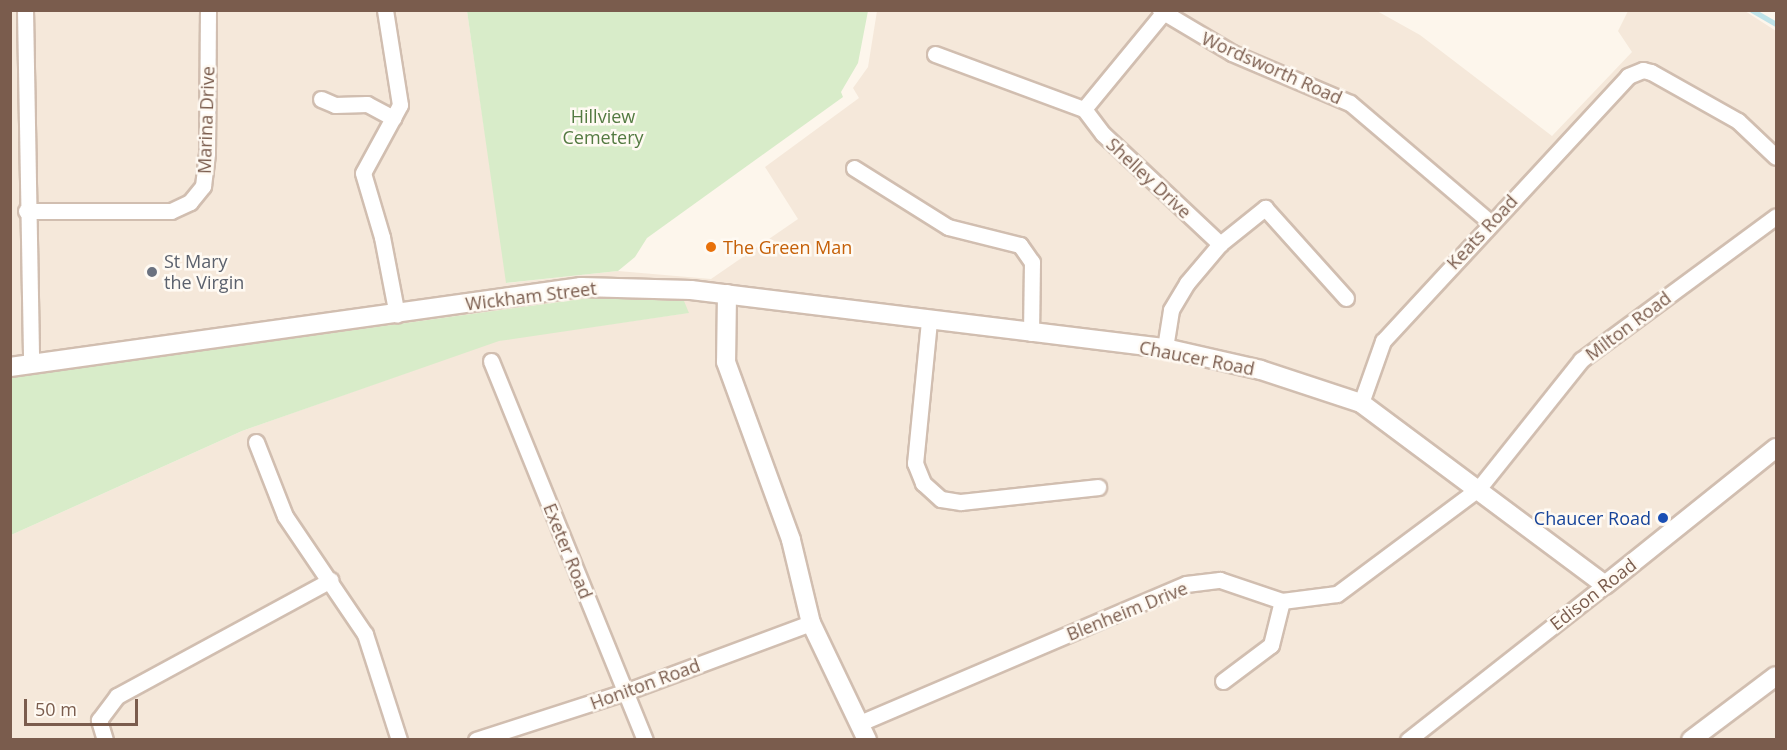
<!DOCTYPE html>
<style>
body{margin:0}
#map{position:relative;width:1787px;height:750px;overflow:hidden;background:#fdf6ec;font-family:"Open Sans",sans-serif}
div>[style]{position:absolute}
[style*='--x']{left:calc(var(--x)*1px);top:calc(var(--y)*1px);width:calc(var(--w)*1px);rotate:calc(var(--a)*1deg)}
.residential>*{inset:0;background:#f5e8da}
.green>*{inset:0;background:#d8ecc9}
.stream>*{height:4.5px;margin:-2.25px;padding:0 2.25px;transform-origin:2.25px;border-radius:2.25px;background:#bfe3e8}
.roads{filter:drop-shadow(2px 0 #d1beb0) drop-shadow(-2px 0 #d1beb0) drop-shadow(0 2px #d1beb0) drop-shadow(0 -2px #d1beb0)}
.minor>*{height:15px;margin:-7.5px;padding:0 7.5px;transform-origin:7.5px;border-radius:7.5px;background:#fff}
.tertiary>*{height:18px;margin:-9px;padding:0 9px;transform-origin:9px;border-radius:9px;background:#fff}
.dots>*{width:16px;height:16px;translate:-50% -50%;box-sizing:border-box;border:3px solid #fffaf3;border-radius:50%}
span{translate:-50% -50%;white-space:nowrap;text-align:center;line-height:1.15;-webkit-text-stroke:5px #fffaf3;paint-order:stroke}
.street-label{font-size:18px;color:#7a5c4d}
.park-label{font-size:18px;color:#537a41}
.food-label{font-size:18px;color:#c56008}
.left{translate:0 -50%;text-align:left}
.worship-label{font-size:18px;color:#5b616d}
.transit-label{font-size:18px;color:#164399}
.right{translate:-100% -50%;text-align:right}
.frame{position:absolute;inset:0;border:12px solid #7a5c4d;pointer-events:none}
.scale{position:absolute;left:24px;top:699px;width:114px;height:27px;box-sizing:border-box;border:3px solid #7a5c4d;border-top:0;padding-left:8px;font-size:18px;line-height:21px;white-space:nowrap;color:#7a5c4d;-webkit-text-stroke:4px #fffaf3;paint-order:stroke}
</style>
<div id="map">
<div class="residential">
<i style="clip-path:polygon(10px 11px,467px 11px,507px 283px,618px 271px,711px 279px,798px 219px,765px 167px,859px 98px,853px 88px,868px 67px,877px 11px,1377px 11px,1420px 35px,1552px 136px,1632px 52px,1618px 31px,1628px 11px,1745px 11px,1776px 31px,1776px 739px,11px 739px,11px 535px,242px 431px,499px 340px,688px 313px,206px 352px,11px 377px)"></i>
</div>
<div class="green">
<i style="clip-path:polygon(467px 11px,467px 10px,868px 11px,858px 63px,841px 92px,843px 97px,647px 238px,635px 257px,618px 271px,506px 283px)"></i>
<i style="clip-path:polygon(589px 298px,684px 301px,689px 313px,499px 341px,242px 431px,11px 535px,11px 377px)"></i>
</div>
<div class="stream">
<i style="--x:1752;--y:10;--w:28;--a:30"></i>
</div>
<div class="roads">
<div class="minor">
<i style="--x:25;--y:10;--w:354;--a:89"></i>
<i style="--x:385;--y:10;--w:96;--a:81"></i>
<i style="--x:400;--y:105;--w:77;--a:118.6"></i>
<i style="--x:363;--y:173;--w:67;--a:73.5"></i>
<i style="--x:382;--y:237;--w:79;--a:79.1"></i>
<i style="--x:1160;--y:10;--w:84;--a:30.8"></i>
<i style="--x:1232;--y:53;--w:128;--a:23"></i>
<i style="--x:1350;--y:103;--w:184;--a:40.4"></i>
<i style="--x:1163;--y:13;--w:124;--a:129.5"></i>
<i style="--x:1084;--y:109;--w:31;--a:53"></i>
<i style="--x:1103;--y:134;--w:161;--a:43.2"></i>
<i style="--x:1220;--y:244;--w:51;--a:130.2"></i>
<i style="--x:1187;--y:283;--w:31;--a:121"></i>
<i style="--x:1171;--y:310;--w:38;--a:99"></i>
<i style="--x:935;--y:54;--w:159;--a:20.3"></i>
<i style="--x:321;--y:99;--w:15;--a:23"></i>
<i style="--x:335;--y:105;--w:32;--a:-2"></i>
<i style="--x:367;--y:104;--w:30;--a:28"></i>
<i style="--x:854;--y:168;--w:111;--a:32.1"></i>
<i style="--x:948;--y:227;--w:74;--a:14"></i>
<i style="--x:1020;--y:245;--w:21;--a:55"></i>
<i style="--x:1032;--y:262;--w:71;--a:90.8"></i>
<i style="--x:26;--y:211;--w:145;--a:0"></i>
<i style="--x:171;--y:211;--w:21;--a:-25"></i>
<i style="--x:190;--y:202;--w:21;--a:-51"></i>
<i style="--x:203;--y:186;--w:33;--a:-83"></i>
<i style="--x:207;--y:153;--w:143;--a:-89.6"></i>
<i style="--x:1220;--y:244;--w:58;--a:-38.7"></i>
<i style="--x:1265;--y:208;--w:121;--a:48"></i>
<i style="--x:929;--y:321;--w:143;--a:95.6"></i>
<i style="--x:915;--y:463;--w:22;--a:68"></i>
<i style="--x:923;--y:483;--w:24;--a:42"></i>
<i style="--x:941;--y:499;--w:20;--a:9"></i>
<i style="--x:961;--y:502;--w:138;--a:-6.2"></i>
<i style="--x:491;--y:361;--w:409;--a:67.9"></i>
<i style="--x:1361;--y:403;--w:66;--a:-70.5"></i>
<i style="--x:1383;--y:341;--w:361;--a:-47.2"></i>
<i style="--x:1628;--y:76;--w:16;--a:-22"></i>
<i style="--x:1643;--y:70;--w:8;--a:14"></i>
<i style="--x:1651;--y:72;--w:100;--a:29.4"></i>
<i style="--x:1738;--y:121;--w:52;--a:43.5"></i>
<i style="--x:256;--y:442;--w:79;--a:68.6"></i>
<i style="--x:285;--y:516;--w:143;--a:55.9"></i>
<i style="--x:365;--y:634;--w:111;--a:72.2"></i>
<i style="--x:1223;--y:681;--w:60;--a:-36.9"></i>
<i style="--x:1271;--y:645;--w:45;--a:-76"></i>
<i style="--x:860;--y:723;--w:354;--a:-23.1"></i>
<i style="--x:1186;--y:584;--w:34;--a:-7"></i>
<i style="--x:1220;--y:580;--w:65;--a:18.7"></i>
<i style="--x:1282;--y:601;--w:55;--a:-7.3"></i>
<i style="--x:1337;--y:594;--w:177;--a:-36.7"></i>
<i style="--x:1479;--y:488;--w:164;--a:-51.4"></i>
<i style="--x:1581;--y:360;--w:242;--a:-36.4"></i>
<i style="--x:105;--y:740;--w:21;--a:-107"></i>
<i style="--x:99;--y:720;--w:30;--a:-53"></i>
<i style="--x:117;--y:696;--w:243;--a:-28.5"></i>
<i style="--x:476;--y:740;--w:157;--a:-17.9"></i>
<i style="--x:625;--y:692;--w:198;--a:-20.4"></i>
<i style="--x:1408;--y:740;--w:251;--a:-38.2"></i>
</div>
<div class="tertiary">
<i style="--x:727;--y:294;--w:68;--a:90.8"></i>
<i style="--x:726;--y:362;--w:189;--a:69.9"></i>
<i style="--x:791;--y:540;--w:85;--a:76.5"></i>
<i style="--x:811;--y:623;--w:130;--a:64.4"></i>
<i style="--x:10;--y:367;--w:577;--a:-7.98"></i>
<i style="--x:581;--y:287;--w:110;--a:1.6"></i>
<i style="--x:691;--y:290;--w:478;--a:7"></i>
<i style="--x:1165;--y:348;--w:98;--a:12.9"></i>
<i style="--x:1261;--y:370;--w:105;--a:18.3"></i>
<i style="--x:1361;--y:403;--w:304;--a:36.7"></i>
<i style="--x:1605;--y:585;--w:219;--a:-38.7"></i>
<i style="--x:1691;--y:740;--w:106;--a:-37"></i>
</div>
</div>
<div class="dots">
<i style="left:711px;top:247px;background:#e8710a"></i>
<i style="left:152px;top:272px;background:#6b7280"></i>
<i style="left:1663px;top:518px;background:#1a4fb4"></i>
</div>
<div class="street-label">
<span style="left:1272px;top:68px;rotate:24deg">Wordsworth Road</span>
<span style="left:206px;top:120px;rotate:-88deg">Marina Drive</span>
<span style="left:1149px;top:178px;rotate:43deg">Shelley Drive</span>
<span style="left:1482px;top:232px;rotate:-47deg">Keats Road</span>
<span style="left:531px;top:296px;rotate:-7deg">Wickham Street</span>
<span style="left:1628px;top:326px;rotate:-37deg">Milton Road</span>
<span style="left:1197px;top:358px;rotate:11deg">Chaucer Road</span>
<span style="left:568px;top:551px;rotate:68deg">Exeter Road</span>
<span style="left:1593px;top:594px;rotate:-38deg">Edison Road</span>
<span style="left:1127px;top:611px;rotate:-22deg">Blenheim Drive</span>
<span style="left:645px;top:684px;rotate:-20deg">Honiton Road</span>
</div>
<div class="park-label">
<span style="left:603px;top:127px">Hillview<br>Cemetery</span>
</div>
<div class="food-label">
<span class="left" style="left:723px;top:247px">The Green Man</span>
</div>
<div class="worship-label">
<span class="left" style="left:164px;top:272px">St Mary<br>the Virgin</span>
</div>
<div class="transit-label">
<span class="right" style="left:1651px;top:518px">Chaucer Road</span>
</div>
<div class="frame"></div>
<div class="scale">50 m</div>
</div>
